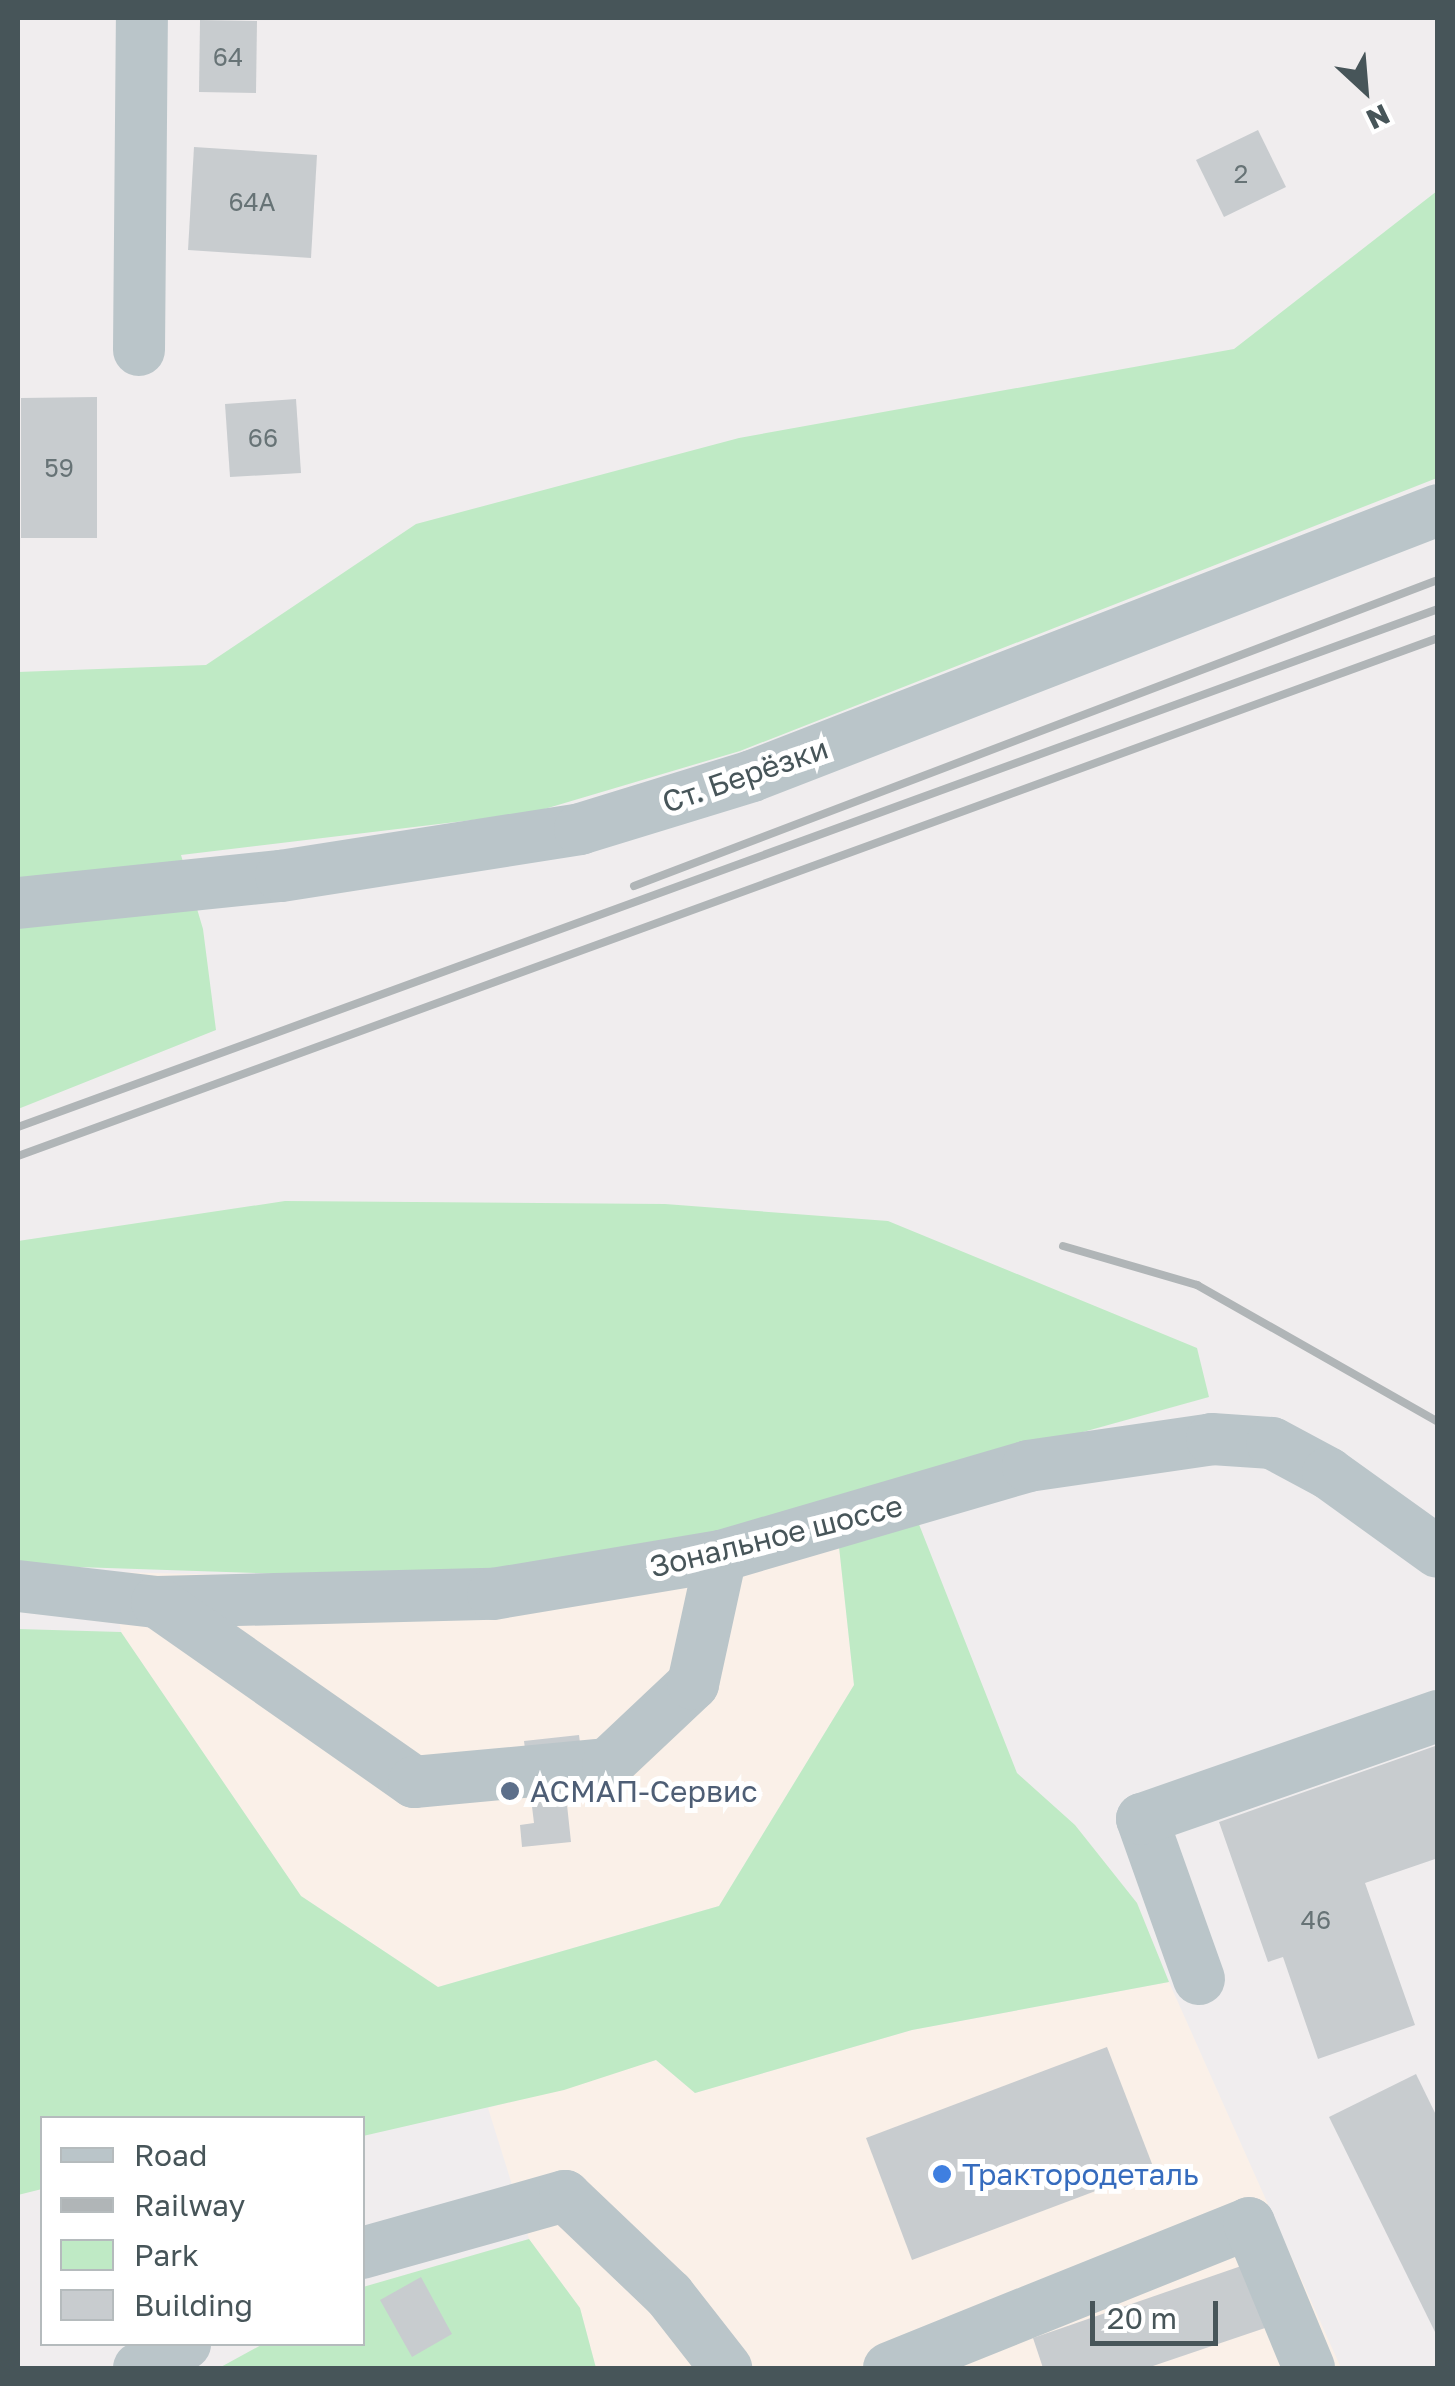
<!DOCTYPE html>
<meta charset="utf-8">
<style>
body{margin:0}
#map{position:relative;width:1455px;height:2386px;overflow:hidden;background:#f0edee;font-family:"Golos Text",sans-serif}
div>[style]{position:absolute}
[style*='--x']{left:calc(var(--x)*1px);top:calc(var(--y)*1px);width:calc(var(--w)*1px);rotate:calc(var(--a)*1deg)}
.commercial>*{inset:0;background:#faf0e8}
.green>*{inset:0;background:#bfeac5}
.building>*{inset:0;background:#c8cccf}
.minor>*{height:52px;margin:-26px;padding:0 26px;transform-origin:26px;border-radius:26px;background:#bac5c9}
.rail>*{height:8px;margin:-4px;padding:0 4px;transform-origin:4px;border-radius:4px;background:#b0b5b7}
.dots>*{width:28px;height:28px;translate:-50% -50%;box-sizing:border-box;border:5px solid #fff;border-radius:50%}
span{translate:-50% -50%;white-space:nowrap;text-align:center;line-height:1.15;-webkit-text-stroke:10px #fff;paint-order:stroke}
.number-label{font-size:25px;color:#677376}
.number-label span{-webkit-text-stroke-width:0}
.street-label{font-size:30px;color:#475559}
.service-label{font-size:30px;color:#4e5e75}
.left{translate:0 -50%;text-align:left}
.shop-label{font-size:30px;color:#366cbe}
.frame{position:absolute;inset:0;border:20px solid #475559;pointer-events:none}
.legend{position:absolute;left:40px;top:2116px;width:325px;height:230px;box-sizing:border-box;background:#fff;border:2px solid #b5bbbd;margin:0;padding:12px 18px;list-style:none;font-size:30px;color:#475559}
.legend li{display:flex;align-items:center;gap:20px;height:50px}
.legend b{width:50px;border:2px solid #b5bbbd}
.north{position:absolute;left:1315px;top:40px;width:100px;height:100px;-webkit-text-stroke:8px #fff;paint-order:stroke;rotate:154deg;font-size:28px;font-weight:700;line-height:40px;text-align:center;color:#475559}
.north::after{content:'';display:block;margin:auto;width:35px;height:45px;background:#475559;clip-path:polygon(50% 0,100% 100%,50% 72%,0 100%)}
.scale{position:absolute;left:1090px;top:2301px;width:128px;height:45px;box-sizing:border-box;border:5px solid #475559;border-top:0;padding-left:12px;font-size:30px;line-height:35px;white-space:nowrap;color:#475559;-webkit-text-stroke:8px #fff;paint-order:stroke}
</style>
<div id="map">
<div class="commercial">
<i style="clip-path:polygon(836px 1518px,854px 1685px,719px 1906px,438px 1987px,301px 1896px,121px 1632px,112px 1572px,490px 1581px)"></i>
<i style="clip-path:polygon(1169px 1982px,1341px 2368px,596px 2368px,580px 2308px,529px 2239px,488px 2108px,656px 2060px,695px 2093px,912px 2030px)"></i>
</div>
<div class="green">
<i style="clip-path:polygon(1437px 191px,1437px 478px,740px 751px,531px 813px,181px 855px,203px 929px,216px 1030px,18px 1109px,18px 672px,206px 665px,416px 524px,739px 438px,1234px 349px)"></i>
<i style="clip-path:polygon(285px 1201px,665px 1204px,888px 1221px,1197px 1348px,1209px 1397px,1047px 1442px,909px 1499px,1017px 1773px,1075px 1825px,1137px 1903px,1169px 1982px,912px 2030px,695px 2093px,656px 2060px,564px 2090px,363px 2136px,362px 2118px,42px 2118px,42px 2189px,18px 2195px,18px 1629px,121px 1632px,301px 1896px,438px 1987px,719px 1906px,854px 1685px,836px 1519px,490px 1581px,18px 1565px,18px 1241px)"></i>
<i style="clip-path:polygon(529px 2239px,580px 2308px,596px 2368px,219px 2368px,263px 2344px,362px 2344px,363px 2287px)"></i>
</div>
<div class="building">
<i style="clip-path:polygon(200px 20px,257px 21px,256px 93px,199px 92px)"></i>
<i style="clip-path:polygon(1258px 130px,1286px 187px,1224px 217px,1196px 160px)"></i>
<i style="clip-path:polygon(194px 147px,317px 155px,311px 258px,188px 250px)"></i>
<i style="clip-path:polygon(97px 397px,97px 538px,21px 538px,21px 398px)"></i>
<i style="clip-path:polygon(296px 399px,301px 473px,230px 477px,225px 404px)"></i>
<i style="clip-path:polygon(579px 1735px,585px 1783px,565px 1786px,571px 1842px,522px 1847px,520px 1825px,534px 1823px,524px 1741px)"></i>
<i style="clip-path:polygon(1438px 1745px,1438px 1858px,1365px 1883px,1415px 2025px,1318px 2059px,1283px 1957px,1268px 1962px,1219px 1822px)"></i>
<i style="clip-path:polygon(1107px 2047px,1154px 2169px,912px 2260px,866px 2138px)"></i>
<i style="clip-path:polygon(1416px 2074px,1438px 2119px,1438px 2338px,1329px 2117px)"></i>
<i style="clip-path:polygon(1247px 2264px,1268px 2327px,1147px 2368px,1043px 2368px,1033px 2338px)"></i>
<i style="clip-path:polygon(421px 2277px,452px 2334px,412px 2357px,380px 2300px)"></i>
</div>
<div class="minor">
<i style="--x:139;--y:350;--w:332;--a:-89.5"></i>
<i style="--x:18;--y:903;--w:264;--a:-5.9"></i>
<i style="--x:281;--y:876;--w:303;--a:-8.9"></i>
<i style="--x:580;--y:829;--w:180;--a:-17.1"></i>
<i style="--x:752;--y:776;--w:736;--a:-21.19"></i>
<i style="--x:18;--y:1586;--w:140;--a:6.6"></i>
<i style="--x:157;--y:1602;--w:336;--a:-1.4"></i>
<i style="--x:493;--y:1594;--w:231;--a:-9.5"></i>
<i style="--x:721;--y:1556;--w:320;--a:-16.3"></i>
<i style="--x:1028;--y:1466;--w:186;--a:-8.3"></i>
<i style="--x:1212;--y:1439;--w:60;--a:3.8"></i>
<i style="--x:1272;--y:1443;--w:64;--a:28.2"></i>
<i style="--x:1328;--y:1473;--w:135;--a:35.7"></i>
<i style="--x:157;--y:1602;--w:314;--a:35"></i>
<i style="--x:414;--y:1782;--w:195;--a:-5.3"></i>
<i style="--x:608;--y:1764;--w:117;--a:-43.3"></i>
<i style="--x:693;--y:1684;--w:131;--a:-77.7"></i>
<i style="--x:1199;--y:1979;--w:170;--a:-109.6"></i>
<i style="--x:1142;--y:1819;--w:313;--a:-19.2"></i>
<i style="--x:362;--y:2253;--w:211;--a:-15.7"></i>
<i style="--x:565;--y:2196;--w:144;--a:43.6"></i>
<i style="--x:669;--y:2295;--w:93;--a:52"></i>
<i style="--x:139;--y:2368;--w:52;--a:-27.6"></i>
<i style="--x:889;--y:2368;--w:388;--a:-21.9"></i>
<i style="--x:1249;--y:2223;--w:157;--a:67.5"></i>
</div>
<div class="rail">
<i style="--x:634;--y:886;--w:860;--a:-20.84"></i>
<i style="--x:18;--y:1127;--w:1512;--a:-20.04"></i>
<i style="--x:18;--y:1156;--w:1512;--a:-20.04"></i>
<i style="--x:1063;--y:1246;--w:140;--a:16.2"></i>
<i style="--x:1197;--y:1285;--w:277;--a:29.6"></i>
</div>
<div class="dots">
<i style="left:510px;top:1791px;background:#5c6f8a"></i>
<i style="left:942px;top:2174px;background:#3f7fe0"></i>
</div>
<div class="number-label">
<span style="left:228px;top:57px">64</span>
<span style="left:1241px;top:174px">2</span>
<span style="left:252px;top:202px">64А</span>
<span style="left:263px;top:438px">66</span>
<span style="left:59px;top:468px">59</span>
<span style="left:1316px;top:1920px">46</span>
</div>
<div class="street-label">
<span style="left:745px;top:775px;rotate:-19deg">Ст. Берёзки</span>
<span style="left:776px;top:1536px;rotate:-14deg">Зональное шоссе</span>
</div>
<div class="service-label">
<span class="left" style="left:530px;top:1791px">АСМАП-Сервис</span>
</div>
<div class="shop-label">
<span class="left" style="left:962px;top:2174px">Трактородеталь</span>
</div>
<div class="frame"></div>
<ul class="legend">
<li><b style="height:12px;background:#bac5c9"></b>Road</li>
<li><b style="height:12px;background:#b0b5b7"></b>Railway</li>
<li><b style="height:28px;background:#bfeac5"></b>Park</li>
<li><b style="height:28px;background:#c8cccf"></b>Building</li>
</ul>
<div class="north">N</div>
<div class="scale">20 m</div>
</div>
